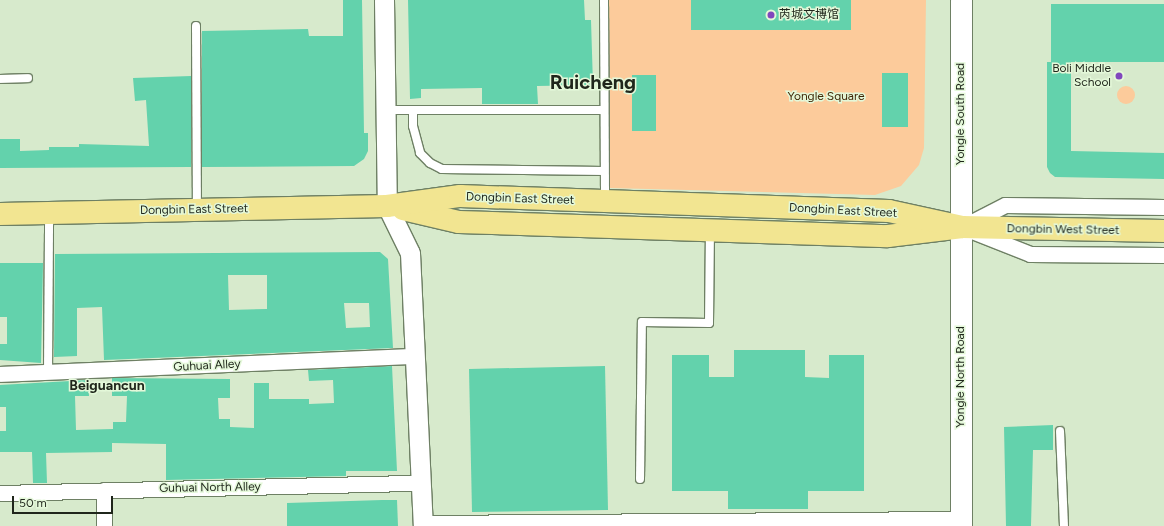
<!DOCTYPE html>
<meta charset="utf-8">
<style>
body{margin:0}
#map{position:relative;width:1164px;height:526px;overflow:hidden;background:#d7eacc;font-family:Figtree,"Noto Sans SC",sans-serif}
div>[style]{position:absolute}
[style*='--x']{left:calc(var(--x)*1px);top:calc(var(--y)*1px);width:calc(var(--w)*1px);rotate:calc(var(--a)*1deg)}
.green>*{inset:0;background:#fccb9b}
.round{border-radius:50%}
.building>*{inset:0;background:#63d2ac}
.roads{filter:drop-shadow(1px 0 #6e8064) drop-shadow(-1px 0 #6e8064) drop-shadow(0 1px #6e8064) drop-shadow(0 -1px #6e8064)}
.service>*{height:8px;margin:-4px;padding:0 4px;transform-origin:4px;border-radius:4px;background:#fff}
.minor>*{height:15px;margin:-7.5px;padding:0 7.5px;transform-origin:7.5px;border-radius:7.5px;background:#fff}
.tertiary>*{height:19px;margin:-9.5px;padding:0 9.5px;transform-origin:9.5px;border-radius:9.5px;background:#fff}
.secondary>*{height:21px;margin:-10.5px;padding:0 10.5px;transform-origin:10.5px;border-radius:10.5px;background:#fff}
.primary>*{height:22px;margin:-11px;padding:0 11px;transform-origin:11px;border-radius:11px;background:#f2e591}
.dots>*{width:11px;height:11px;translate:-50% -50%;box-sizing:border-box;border:2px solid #e4f8d9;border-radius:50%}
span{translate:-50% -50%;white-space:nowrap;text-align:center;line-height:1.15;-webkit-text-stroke:3px #e4f8d9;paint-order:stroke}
.poi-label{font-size:12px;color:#1f261b}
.left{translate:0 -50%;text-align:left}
.right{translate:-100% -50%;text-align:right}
.park-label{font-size:12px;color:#412707}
.street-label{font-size:12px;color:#1f261b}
.quarter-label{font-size:14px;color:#1f261b;font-weight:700}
.town-label{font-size:20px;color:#1f261b;font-weight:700}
.scale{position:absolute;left:12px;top:496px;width:101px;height:18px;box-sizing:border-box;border:2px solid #1f261b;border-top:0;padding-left:5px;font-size:12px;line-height:14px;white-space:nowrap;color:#1f261b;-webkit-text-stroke:3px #e4f8d9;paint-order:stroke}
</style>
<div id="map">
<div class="green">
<i style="clip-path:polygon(609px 0,926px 0,924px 148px,919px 165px,901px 186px,875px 195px,610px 188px)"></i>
<i class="round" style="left:1117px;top:86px;width:18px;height:18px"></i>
</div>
<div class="building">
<i style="clip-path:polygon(343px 0,362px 0,364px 133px,368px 133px,368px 151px,364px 159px,354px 166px,202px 167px,202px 31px,308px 29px,309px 36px,343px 36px)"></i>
<i style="clip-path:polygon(408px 0,584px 0,585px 20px,591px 20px,593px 85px,537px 86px,538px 104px,482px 104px,482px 88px,421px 89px,421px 98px,410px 99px)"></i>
<i style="clip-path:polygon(691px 0,851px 0,851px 30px,691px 30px)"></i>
<i style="clip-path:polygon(1051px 4px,1164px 4px,1164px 62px,1071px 62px,1071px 151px,1164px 153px,1164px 179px,1055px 177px,1050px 173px,1047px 167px,1047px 62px,1051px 62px)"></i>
<i style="clip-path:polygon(882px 73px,908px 73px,908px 127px,882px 127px)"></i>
<i style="clip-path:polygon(632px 75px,656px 75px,656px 131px,632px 131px)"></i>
<i style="clip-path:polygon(191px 76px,191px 167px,0 168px,0 139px,20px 139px,20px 151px,49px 150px,49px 147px,79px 147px,79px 144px,149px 146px,146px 100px,135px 101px,133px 78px)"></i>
<i style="clip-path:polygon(evenodd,380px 252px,388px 259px,393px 348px,104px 360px,102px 307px,77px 308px,77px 356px,54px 357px,55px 254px,380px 252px,228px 275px,267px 275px,267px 309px,229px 310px,228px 275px,380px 252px,344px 303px,369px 303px,370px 327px,346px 328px,344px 303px)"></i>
<i style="clip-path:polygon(0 263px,43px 263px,41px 363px,0 360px,0 344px,7px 344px,7px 317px,0 317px)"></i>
<i style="clip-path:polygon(734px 350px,805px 350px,805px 377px,829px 378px,829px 355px,864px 355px,864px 491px,808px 491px,808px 509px,728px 509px,728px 491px,672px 491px,672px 355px,709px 355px,709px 377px,734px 377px)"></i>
<i style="clip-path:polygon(392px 366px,397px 471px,346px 471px,346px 476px,166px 480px,166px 444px,112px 443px,112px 452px,46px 453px,47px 483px,33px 483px,32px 452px,0 452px,0 431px,6px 431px,6px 407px,0 407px,0 385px,88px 380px,89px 396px,75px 396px,76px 430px,113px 429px,113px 422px,126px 422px,127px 396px,112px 396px,112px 378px,230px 379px,230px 398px,218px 398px,219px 419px,230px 419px,230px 427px,254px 428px,254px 383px,269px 383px,269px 399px,309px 399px,309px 404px,334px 403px,333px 380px,309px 381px,308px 370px)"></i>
<i style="clip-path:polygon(605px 366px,608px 510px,472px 512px,469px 369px)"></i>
<i style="clip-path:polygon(1053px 425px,1053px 450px,1033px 450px,1031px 526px,1006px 526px,1004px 427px)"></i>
<i style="clip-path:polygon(382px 500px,397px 500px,398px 526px,287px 526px,287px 503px)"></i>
</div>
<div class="roads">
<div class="service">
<i style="--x:604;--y:0;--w:201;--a:89.7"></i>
<i style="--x:196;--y:26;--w:183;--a:89.7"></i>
<i style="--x:0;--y:79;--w:28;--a:-2"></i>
<i style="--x:386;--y:110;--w:218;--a:0"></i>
<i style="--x:413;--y:111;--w:15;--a:90"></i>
<i style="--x:413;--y:126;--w:28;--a:75"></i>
<i style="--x:420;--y:153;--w:14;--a:45"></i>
<i style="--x:430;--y:163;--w:13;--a:27"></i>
<i style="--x:442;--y:169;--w:162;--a:0.7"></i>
<i style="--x:48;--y:373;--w:160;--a:-89.6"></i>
<i style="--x:1060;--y:431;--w:95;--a:87.6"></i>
<i style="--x:640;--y:479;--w:157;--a:-89.3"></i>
<i style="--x:642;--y:322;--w:67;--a:0.9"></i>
<i style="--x:709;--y:323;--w:92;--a:-89.4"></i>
</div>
<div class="minor">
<i style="--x:964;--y:226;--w:46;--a:-27.1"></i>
<i style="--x:1005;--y:205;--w:159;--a:0.7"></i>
<i style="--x:972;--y:231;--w:62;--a:21.6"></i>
<i style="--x:1030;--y:254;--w:134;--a:0.4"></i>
<i style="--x:0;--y:374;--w:415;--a:-2.5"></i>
<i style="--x:0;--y:493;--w:421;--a:-1.4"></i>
<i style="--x:423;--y:523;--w:538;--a:-0.43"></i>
<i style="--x:104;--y:526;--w:36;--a:-90"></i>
</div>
<div class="tertiary">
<i style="--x:384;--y:0;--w:206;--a:89.2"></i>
<i style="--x:387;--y:206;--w:52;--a:63.9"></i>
<i style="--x:410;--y:253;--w:273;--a:87.3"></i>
</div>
<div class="secondary">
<i style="--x:961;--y:0;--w:526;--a:90"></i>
</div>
<div class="primary">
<i style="--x:403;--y:209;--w:57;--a:13.1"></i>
<i style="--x:459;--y:222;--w:429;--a:1.9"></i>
<i style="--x:888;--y:236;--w:75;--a:-6.9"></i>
<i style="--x:962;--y:227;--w:202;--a:1.1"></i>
<i style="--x:0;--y:214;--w:387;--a:-1.2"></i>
<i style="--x:387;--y:206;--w:74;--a:-7.8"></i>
<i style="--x:460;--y:196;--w:429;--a:2"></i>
<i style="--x:889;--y:211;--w:75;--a:12.4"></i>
</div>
</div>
<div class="dots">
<i style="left:771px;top:15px;background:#8147bd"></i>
<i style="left:1119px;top:76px;background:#8147bd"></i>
</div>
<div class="poi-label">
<span class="left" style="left:779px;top:15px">芮城文博馆</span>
<span class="right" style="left:1111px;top:76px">Boli Middle<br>School</span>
</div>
<div class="park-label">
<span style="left:826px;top:97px">Yongle Square</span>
</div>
<div class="street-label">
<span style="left:961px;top:114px;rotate:-90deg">Yongle South Road</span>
<span style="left:520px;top:199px;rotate:2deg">Dongbin East Street</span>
<span style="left:194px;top:210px;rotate:-1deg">Dongbin East Street</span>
<span style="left:843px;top:211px;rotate:3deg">Dongbin East Street</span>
<span style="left:1063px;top:230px;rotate:1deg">Dongbin West Street</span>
<span style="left:207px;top:366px;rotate:-3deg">Guhuai Alley</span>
<span style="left:961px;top:377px;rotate:-90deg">Yongle North Road</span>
<span style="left:210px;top:488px;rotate:-1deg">Guhuai North Alley</span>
</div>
<div class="quarter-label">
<span style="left:107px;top:386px">Beiguancun</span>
</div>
<div class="town-label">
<span style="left:593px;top:82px">Ruicheng</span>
</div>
<div class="scale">50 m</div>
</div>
